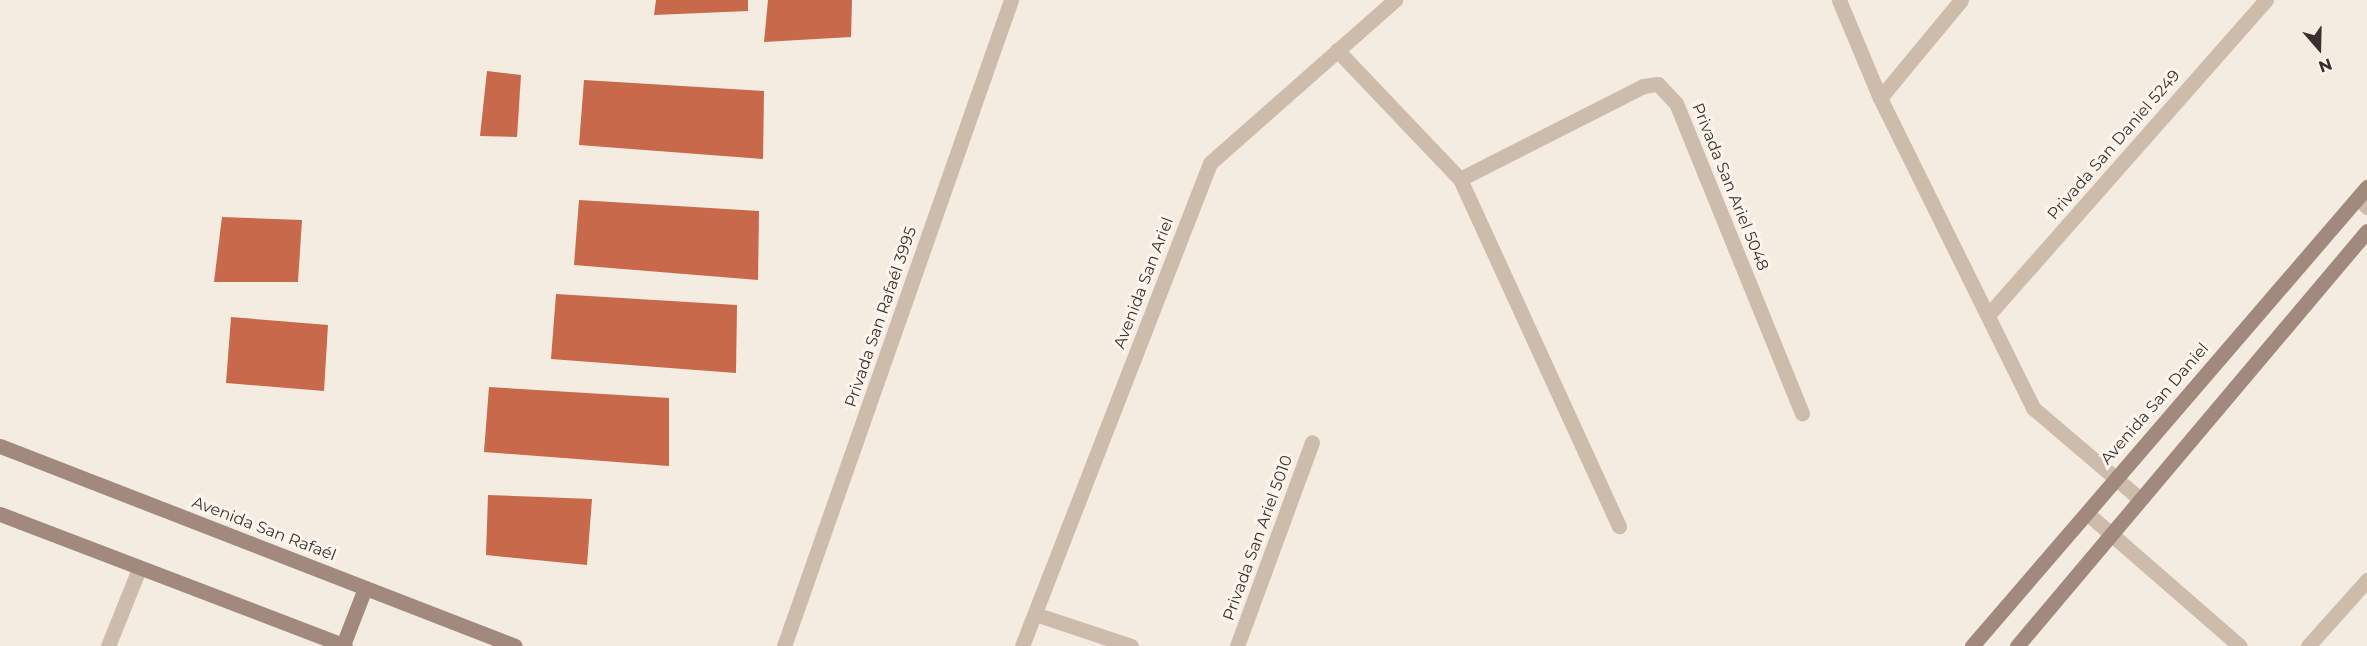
<!DOCTYPE html>
<meta charset="utf-8">
<style>
body{margin:0}
#map{position:relative;width:2367px;height:646px;overflow:hidden;background:#f4ebe1;font-family:Montserrat,sans-serif}
div>[style]{position:absolute}
[style*='--x']{left:calc(var(--x)*1px);top:calc(var(--y)*1px);width:calc(var(--w)*1px);rotate:calc(var(--a)*1deg)}
.building>*{inset:0;background:#c8694b}
.street>*{height:15px;margin:-7.5px;padding:0 7.5px;transform-origin:7.5px;border-radius:7.5px;background:#cdbbac}
.secondary>*{height:15px;margin:-7.5px;padding:0 7.5px;transform-origin:7.5px;border-radius:7.5px;background:#a18a7d}
span{translate:-50% -50%;white-space:nowrap;text-align:center;line-height:1.15;-webkit-text-stroke:6px #fbf5ee;paint-order:stroke}
.street-label{font-size:16px;color:#3b302b}
.north{position:absolute;left:2289px;top:18px;width:60px;height:60px;-webkit-text-stroke:4px #fbf5ee;paint-order:stroke;rotate:160deg;font-size:16px;font-weight:700;line-height:24px;text-align:center;color:#3b302b}
.north::after{content:'';display:block;margin:auto;width:21px;height:27px;background:#3b302b;clip-path:polygon(50% 0,100% 100%,50% 72%,0 100%)}
</style>
<div id="map">
<div class="building">
<i style="clip-path:polygon(656px 0,748px 0,748px 11px,654px 15px)"></i>
<i style="clip-path:polygon(768px 0,852px 0,851px 37px,764px 42px)"></i>
<i style="clip-path:polygon(487px 71px,521px 75px,517px 137px,480px 136px)"></i>
<i style="clip-path:polygon(584px 80px,764px 91px,763px 159px,579px 145px)"></i>
<i style="clip-path:polygon(579px 200px,759px 211px,758px 280px,574px 265px)"></i>
<i style="clip-path:polygon(222px 217px,302px 220px,298px 282px,214px 282px)"></i>
<i style="clip-path:polygon(556px 294px,737px 305px,736px 373px,551px 359px)"></i>
<i style="clip-path:polygon(231px 317px,328px 325px,324px 391px,226px 383px)"></i>
<i style="clip-path:polygon(489px 387px,669px 398px,669px 466px,484px 452px)"></i>
<i style="clip-path:polygon(488px 495px,592px 499px,587px 565px,486px 555px)"></i>
</div>
<div class="street">
<i style="--x:1839;--y:0;--w:106;--a:67.3"></i>
<i style="--x:1880;--y:98;--w:346;--a:63.7"></i>
<i style="--x:2033;--y:408;--w:140;--a:40.4"></i>
<i style="--x:1337;--y:50;--w:178;--a:46.4"></i>
<i style="--x:1460;--y:179;--w:382;--a:65.4"></i>
<i style="--x:1880;--y:98;--w:127;--a:-50.4"></i>
<i style="--x:1460;--y:179;--w:205;--a:-26.9"></i>
<i style="--x:1643;--y:86;--w:15;--a:-8"></i>
<i style="--x:1658;--y:84;--w:26;--a:47"></i>
<i style="--x:1676;--y:103;--w:335;--a:67.9"></i>
<i style="--x:2358;--y:198;--w:13;--a:45"></i>
<i style="--x:1989;--y:314;--w:419;--a:-48.6"></i>
<i style="--x:2088;--y:514;--w:201;--a:41"></i>
<i style="--x:1035;--y:614;--w:101;--a:18.4"></i>
<i style="--x:108;--y:646;--w:83;--a:-68.1"></i>
<i style="--x:784;--y:646;--w:685;--a:-70.64"></i>
<i style="--x:1022;--y:646;--w:518;--a:-68.73"></i>
<i style="--x:1210;--y:163;--w:247;--a:-41.4"></i>
<i style="--x:1237;--y:646;--w:217;--a:-69.8"></i>
<i style="--x:2308;--y:646;--w:89;--a:-48.2"></i>
</div>
<div class="secondary">
<i style="--x:0;--y:446;--w:552;--a:21.22"></i>
<i style="--x:0;--y:514;--w:369;--a:20.9"></i>
<i style="--x:343;--y:645;--w:61;--a:-68.9"></i>
<i style="--x:1972;--y:646;--w:606;--a:-49.29"></i>
<i style="--x:2017;--y:646;--w:543;--a:-49.86"></i>
</div>
<div class="street-label">
<span style="left:2114px;top:145px;rotate:-49deg">Privada San Daniel 5249</span>
<span style="left:1730px;top:187px;rotate:68deg">Privada San Ariel 5048</span>
<span style="left:1144px;top:283px;rotate:-69deg">Avenida San Ariel</span>
<span style="left:881px;top:317px;rotate:-71deg">Privada San Rafaél 3995</span>
<span style="left:2155px;top:404px;rotate:-49deg">Avenida San Daniel</span>
<span style="left:264px;top:529px;rotate:21deg">Avenida San Rafaél</span>
<span style="left:1258px;top:538px;rotate:-70deg">Privada San Ariel 5010</span>
</div>
<div class="north">N</div>
</div>
